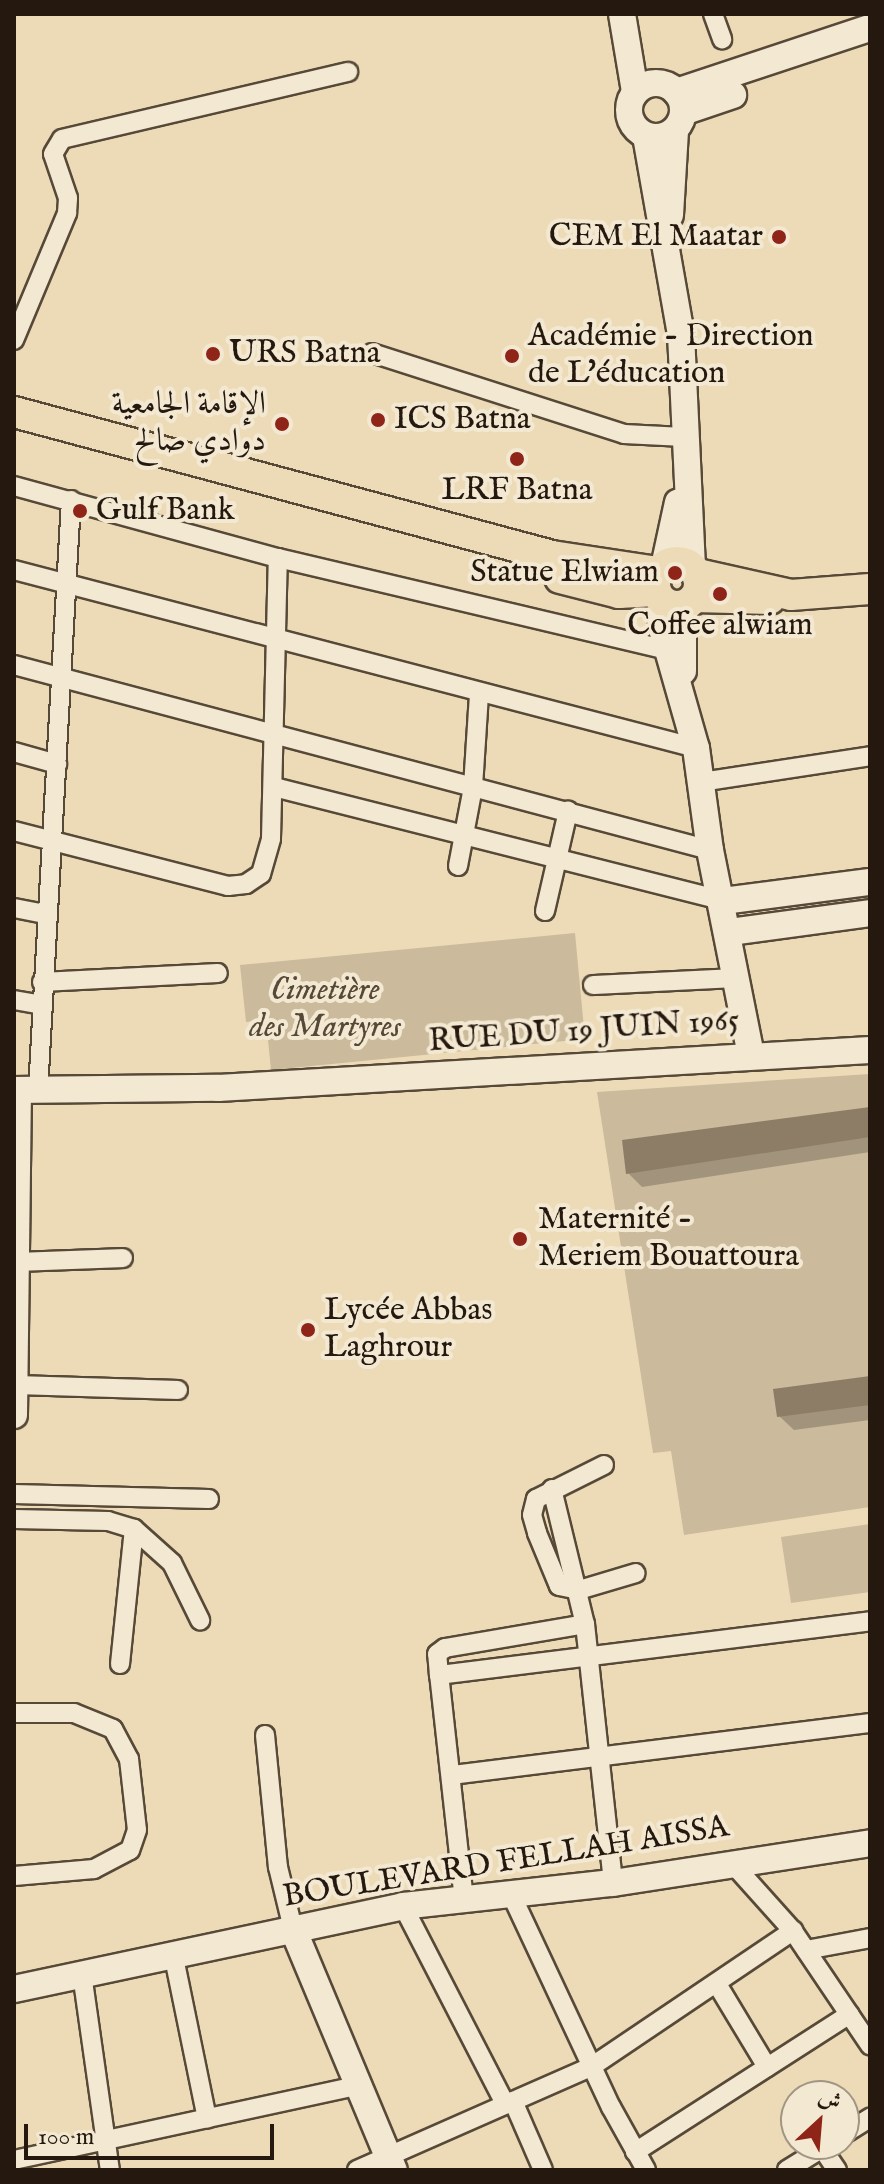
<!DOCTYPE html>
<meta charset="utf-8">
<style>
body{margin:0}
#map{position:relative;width:884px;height:2184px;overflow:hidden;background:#eddbb8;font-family:"IM FELL English",Amiri,serif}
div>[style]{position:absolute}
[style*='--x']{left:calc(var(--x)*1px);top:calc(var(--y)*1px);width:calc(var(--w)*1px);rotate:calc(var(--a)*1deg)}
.green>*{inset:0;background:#cbba9b}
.shadow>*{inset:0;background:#0003}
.building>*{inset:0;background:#8d7d66}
.roads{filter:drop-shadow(2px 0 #574938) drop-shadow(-2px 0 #574938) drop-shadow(0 2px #574938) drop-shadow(0 -2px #574938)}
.street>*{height:18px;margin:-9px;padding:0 9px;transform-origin:9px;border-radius:9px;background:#f3e8d1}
.secondary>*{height:26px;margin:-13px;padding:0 13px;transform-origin:13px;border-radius:13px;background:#f3e8d1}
.secondary>.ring{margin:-13px;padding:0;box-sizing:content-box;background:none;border:26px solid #f3e8d1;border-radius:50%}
.primary>*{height:30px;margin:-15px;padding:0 15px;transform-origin:15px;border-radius:15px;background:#eddbb8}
.primary>.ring{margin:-15px;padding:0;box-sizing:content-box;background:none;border:30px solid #eddbb8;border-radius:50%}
.dots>*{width:22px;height:22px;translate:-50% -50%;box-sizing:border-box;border:4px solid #f3e8d1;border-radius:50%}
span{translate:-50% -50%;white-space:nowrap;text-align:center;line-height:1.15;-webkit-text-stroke:8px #f3e8d1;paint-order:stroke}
.poi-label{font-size:32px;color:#25180e}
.right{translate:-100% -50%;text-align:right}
.left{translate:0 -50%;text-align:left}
.park-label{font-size:32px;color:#574938;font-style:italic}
.street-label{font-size:32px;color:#25180e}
.frame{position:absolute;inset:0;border:16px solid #25180e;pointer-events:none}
.north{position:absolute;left:780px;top:2080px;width:80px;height:80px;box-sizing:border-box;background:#f3e8d1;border:2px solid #a19583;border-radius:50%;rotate:26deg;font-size:22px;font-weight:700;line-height:32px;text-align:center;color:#25180e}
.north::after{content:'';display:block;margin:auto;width:28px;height:36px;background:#8f2418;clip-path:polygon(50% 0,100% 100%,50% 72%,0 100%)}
.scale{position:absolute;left:24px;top:2124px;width:250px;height:36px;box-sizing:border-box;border:4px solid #25180e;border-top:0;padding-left:10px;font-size:24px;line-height:28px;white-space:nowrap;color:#25180e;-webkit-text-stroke:6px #f3e8d1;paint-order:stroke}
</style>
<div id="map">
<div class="green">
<i style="clip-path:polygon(575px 933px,585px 1039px,271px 1070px,266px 1020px,246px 1022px,240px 965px)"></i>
<i style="clip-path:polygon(870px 1074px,870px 1507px,684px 1535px,671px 1451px,653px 1453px,597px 1092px)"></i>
<i style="clip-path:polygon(870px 1524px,870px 1592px,791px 1603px,781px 1537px)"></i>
</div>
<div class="shadow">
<i style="clip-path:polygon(870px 1109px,870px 1152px,642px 1187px,628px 1173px)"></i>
<i style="clip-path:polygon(870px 1378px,870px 1420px,794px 1430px,779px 1416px)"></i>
</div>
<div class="building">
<i style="clip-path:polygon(870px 1107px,870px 1137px,626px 1174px,622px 1140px)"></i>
<i style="clip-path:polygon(870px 1376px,870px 1405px,777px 1417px,773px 1389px)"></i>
</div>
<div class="roads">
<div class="street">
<i style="--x:713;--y:14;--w:27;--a:70"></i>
<i style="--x:14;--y:340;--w:138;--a:-67.3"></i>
<i style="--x:67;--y:213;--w:15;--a:-86"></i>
<i style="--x:68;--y:198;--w:46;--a:-108.8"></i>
<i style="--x:53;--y:154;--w:17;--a:-59"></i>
<i style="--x:62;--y:139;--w:294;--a:-13.2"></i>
<i style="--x:372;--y:353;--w:265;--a:17.8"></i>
<i style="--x:624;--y:434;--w:60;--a:2.9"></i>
<i style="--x:14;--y:486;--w:274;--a:15.3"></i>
<i style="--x:278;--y:558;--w:401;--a:13.3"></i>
<i style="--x:14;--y:570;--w:705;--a:14.63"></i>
<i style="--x:14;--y:665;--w:720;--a:14.89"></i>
<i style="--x:14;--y:752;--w:45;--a:15.6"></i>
<i style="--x:701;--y:782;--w:171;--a:-8.7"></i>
<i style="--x:274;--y:787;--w:463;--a:14.2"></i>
<i style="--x:14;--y:831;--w:221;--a:14.4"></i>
<i style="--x:228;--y:886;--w:18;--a:-6"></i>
<i style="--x:246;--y:884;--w:18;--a:-34"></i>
<i style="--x:261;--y:874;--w:37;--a:-74"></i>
<i style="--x:271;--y:838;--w:280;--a:-88.6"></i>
<i style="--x:458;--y:866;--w:80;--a:-79.2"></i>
<i style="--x:473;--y:787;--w:92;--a:-86.3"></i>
<i style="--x:14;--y:908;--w:31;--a:11"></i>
<i style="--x:545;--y:911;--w:103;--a:-77"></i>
<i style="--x:42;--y:982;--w:176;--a:-2.9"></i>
<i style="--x:593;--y:985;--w:144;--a:-2.8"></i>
<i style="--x:14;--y:1000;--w:27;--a:10"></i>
<i style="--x:38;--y:1091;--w:592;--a:-86.8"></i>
<i style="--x:19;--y:1262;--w:104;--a:-2.2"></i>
<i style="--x:17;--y:1385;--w:161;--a:1.8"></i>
<i style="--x:604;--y:1465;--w:76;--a:153.4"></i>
<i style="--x:536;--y:1499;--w:16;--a:104"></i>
<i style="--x:532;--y:1515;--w:19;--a:74"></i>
<i style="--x:537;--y:1533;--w:57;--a:67.5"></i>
<i style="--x:559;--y:1586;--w:20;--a:11"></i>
<i style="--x:579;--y:1590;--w:59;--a:-16.6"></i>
<i style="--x:552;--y:1489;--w:139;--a:76.3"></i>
<i style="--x:585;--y:1624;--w:261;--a:83.8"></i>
<i style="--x:14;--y:1494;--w:195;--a:1.5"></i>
<i style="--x:14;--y:1519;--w:94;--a:1.2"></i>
<i style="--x:108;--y:1521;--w:27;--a:17"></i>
<i style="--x:134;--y:1529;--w:51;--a:41.8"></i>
<i style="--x:172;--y:1563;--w:64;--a:63.8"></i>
<i style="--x:120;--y:1664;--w:136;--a:-84.1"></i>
<i style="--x:439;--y:1675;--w:21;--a:-95"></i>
<i style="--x:437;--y:1654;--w:10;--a:-37"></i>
<i style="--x:445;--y:1648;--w:142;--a:-9.7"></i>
<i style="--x:14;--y:1713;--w:60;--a:0"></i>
<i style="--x:74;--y:1713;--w:42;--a:22.3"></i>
<i style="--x:113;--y:1729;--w:34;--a:62"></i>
<i style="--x:129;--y:1759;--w:71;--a:83.6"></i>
<i style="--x:137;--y:1830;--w:21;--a:109"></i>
<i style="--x:130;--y:1850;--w:41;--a:152.2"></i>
<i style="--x:94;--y:1869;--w:80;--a:175"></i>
<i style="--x:265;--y:1735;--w:133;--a:84.4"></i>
<i style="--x:278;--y:1867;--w:64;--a:76.4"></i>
<i style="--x:452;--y:1775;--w:421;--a:-7.1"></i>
<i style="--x:732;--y:1863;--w:91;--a:48.1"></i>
<i style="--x:793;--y:1931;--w:138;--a:56"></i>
<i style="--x:512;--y:1896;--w:233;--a:64.9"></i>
<i style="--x:611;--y:2107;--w:72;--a:60.9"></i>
<i style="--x:464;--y:1900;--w:226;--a:-96.3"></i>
<i style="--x:439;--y:1675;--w:434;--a:-7.1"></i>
<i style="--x:403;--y:1906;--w:223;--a:62.7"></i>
<i style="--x:806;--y:1950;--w:65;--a:-10.6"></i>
<i style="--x:173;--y:1953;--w:169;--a:78.4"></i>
<i style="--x:82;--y:1974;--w:198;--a:81.9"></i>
<i style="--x:717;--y:1984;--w:97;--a:58.9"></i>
<i style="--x:513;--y:2101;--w:75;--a:66.5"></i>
<i style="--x:844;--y:2134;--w:31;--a:-32"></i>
<i style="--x:822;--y:2148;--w:27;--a:56"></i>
<i style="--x:635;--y:2152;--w:255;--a:-32.7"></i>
<i style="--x:14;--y:2160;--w:350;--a:-12.2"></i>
<i style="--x:357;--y:2170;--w:256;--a:-23.8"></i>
<i style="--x:591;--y:2067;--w:244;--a:-34"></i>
<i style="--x:787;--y:2170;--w:49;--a:-31.8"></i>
</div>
<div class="secondary">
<i style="--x:622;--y:14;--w:79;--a:80.5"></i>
<i class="ring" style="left:629px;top:83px;width:28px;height:28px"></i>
<i style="--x:676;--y:92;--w:204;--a:-18.3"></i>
<i style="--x:683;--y:112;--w:53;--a:-18.8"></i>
<i style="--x:646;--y:136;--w:201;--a:80"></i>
<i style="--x:681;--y:334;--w:234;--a:87.3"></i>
<i style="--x:670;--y:215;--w:85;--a:-86.6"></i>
<i style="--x:664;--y:567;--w:66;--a:-77.8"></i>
<i style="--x:661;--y:599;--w:30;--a:88"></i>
<i style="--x:662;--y:629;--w:124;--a:74.1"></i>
<i style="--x:696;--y:748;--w:103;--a:82.2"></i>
<i style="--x:710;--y:850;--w:209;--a:78.7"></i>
<i style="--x:683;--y:671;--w:66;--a:-90"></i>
<i style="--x:723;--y:901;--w:148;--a:-7.4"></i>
<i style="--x:730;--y:932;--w:141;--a:-7.7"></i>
<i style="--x:14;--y:1090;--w:204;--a:-0.6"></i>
<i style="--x:218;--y:1088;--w:653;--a:-3.34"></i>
<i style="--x:14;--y:1415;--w:325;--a:-89.3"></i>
<i style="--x:293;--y:1929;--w:261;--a:67.3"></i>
<i style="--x:14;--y:1989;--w:398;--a:-12"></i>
<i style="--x:403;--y:1906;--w:211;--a:-6.3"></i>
<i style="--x:613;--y:1883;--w:260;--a:-8.8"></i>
</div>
<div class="primary">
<i style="--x:14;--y:412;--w:557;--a:14.98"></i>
<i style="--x:552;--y:556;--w:107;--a:8.6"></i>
<i class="ring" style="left:655px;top:562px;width:14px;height:14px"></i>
<i style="--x:697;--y:574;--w:96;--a:12.6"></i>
<i style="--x:791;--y:595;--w:79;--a:-4.3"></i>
<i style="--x:560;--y:578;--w:61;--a:14.3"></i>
<i style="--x:619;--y:593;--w:37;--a:-3"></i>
<i style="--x:695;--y:597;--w:75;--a:1.5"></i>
</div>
</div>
<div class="dots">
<i style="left:779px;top:237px;background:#8f2418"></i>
<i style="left:213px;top:354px;background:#8f2418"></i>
<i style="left:512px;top:356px;background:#8f2418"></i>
<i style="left:378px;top:420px;background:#8f2418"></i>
<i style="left:282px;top:424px;background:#8f2418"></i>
<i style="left:517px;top:459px;background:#8f2418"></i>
<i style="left:80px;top:511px;background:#8f2418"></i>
<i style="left:675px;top:573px;background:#8f2418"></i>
<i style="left:720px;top:594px;background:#8f2418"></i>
<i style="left:520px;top:1239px;background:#8f2418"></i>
<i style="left:308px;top:1330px;background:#8f2418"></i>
</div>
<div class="poi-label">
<span class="right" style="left:763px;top:237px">CEM El Maatar</span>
<span class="left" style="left:528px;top:356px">Académie - Direction<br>de L'éducation</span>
<span class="left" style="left:229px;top:354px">URS Batna</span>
<span class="right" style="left:266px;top:424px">الإقامة الجامعية<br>دوادي صالح</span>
<span class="left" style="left:394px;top:420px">ICS Batna</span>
<span style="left:517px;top:491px">LRF Batna</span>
<span class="left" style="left:96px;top:511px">Gulf Bank</span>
<span class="right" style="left:659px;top:573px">Statue Elwiam</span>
<span style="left:720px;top:626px">Coffee alwiam</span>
<span class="left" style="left:538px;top:1239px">Maternité -<br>Meriem Bouattoura</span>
<span class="left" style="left:324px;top:1330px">Lycée Abbas<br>Laghrour</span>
</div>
<div class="park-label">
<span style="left:325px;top:1010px">Cimetière<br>des Martyres</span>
</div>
<div class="street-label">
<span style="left:584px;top:1032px;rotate:-4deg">RUE DU 19 JUIN 1965</span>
<span style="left:506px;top:1863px;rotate:-9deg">BOULEVARD FELLAH AISSA</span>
</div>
<div class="frame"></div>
<div class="north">ش</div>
<div class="scale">100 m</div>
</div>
